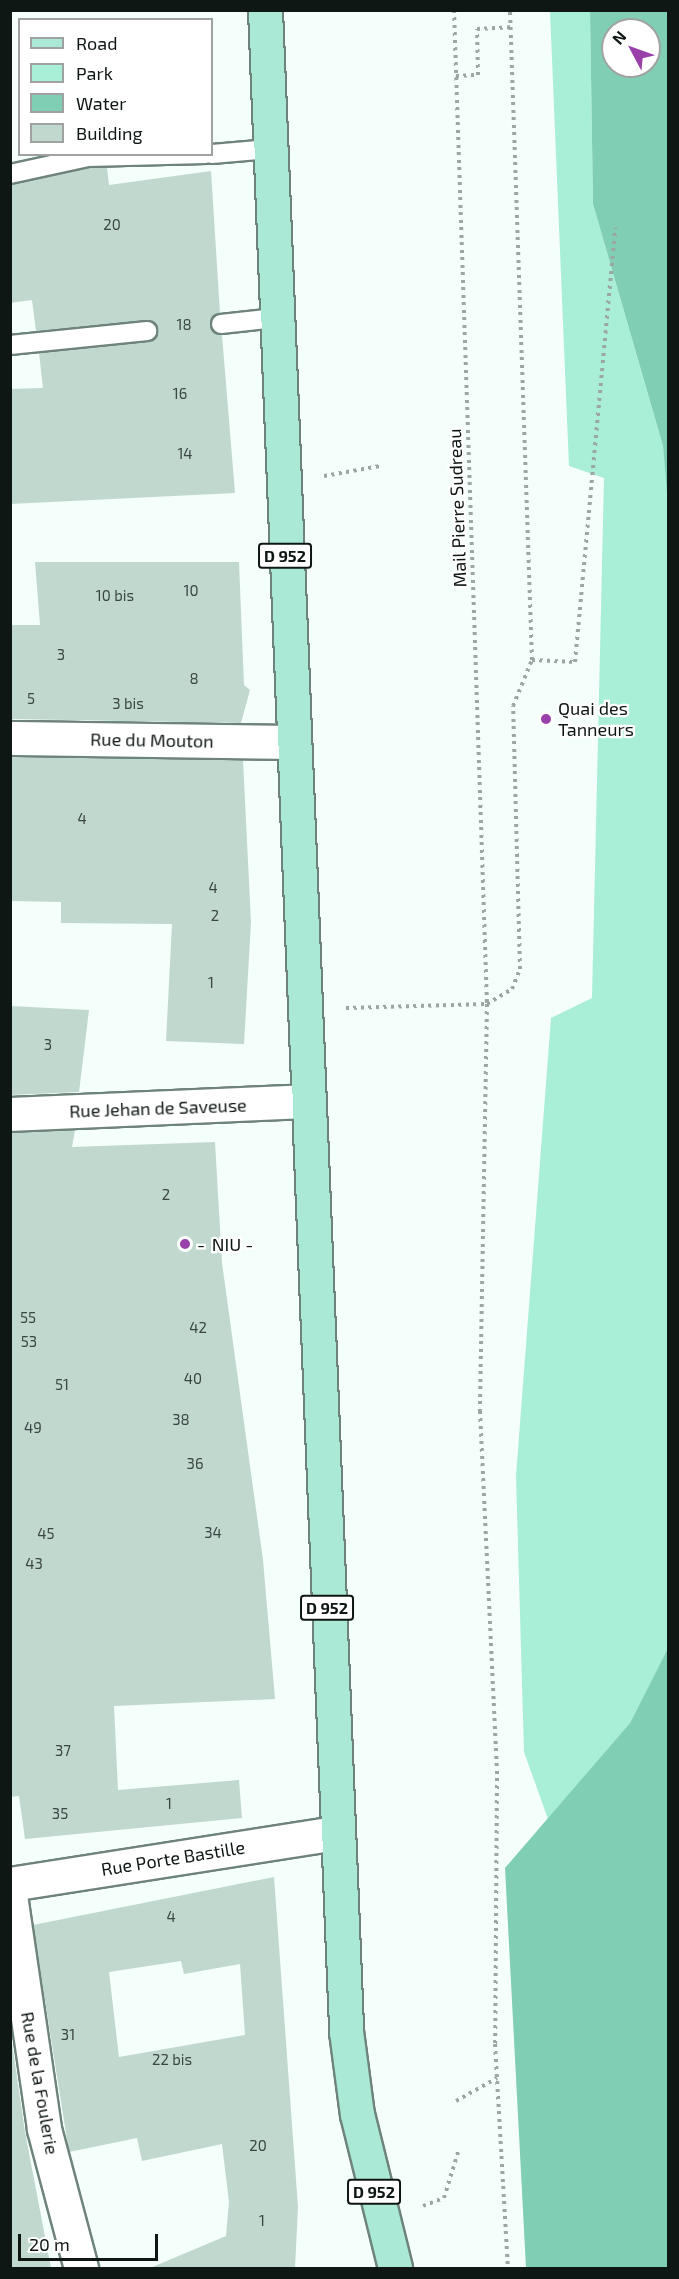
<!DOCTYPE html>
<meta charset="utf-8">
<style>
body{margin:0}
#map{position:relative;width:679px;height:2279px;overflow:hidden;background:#f4fefa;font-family:"Exo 2",sans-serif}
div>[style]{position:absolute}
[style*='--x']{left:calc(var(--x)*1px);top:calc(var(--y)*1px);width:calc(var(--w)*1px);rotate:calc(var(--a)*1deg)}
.green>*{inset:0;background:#a9efd7}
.water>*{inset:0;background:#80cfb4}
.building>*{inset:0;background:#c1d8cf}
.path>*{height:4px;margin-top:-2px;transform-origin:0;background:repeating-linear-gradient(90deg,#9ca6a2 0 3px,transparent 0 7.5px)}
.roads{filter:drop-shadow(2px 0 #6e837b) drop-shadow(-2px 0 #6e837b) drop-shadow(0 2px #6e837b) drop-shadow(0 -2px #6e837b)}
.service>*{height:18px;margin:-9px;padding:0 9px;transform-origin:9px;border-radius:9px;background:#fff}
.minor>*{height:33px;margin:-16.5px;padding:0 16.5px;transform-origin:16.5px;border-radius:16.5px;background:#fff}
.primary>*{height:33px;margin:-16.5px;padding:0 16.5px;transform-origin:16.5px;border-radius:16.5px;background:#aae9d5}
.dots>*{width:16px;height:16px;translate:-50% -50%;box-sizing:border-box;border:3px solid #fff;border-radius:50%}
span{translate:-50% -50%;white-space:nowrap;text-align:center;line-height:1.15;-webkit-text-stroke:4.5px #fff;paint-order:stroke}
.number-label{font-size:15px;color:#3b4743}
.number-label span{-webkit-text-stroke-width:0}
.shield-label span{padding:2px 4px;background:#fff;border:2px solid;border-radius:4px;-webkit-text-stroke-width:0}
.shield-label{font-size:16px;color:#0e1714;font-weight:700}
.street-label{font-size:18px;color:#0e1714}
.poi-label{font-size:18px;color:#0e1714}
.left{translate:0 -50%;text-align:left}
.frame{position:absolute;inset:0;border:12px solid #0e1714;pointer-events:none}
.legend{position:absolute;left:18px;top:18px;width:195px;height:138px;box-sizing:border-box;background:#fff;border:2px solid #9fa2a1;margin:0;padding:8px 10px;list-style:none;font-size:18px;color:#0e1714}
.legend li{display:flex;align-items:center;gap:12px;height:30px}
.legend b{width:30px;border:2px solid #9fa2a1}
.north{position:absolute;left:601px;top:18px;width:60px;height:60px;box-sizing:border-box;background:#fff;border:2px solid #9fa2a1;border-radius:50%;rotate:311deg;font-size:16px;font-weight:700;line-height:24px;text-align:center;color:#0e1714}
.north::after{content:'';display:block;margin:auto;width:21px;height:27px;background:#9940ab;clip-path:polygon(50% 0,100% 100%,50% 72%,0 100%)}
.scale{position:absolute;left:18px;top:2234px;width:140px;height:27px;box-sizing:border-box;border:3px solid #0e1714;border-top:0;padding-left:8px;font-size:18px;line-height:21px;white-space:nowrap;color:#0e1714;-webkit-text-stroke:4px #fff;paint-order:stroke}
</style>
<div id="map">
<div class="green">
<i style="clip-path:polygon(590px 10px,593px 204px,663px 446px,668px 495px,668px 1648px,630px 1723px,548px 1819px,524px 1752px,516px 1476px,551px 1018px,592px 998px,604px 478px,569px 466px,550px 11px)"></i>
</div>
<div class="water">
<i style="clip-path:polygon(evenodd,590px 11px,668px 11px,668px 504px,663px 446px,593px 204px,590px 11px,613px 30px,649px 30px,649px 66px,613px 66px,613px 30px)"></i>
<i style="clip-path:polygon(668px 1648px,668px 2268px,526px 2268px,505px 1868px,630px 1723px)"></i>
</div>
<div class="building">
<i style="clip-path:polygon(89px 168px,107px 168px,109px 185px,211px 171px,220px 313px,210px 325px,222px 335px,235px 493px,10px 504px,10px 389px,43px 388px,39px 353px,148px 342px,157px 335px,156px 325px,146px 320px,36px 331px,32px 300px,10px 303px,10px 185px)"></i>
<i style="clip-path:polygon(35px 562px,239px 562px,244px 685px,250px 690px,241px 723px,10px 719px,10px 625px,40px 625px)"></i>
<i style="clip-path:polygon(10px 757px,243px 760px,251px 922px,244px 1044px,166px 1041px,172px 924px,61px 923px,61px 902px,10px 901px)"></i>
<i style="clip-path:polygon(10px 1006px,89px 1010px,79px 1092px,10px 1095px)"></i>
<i style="clip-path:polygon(75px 1130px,72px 1147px,215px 1142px,222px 1263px,263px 1560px,275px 1699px,114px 1706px,118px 1790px,239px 1780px,242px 1818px,25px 1839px,19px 1796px,10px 1797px,10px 1133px)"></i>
<i style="clip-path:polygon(evenodd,274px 1877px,298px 2207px,295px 2268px,150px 2268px,226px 2236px,229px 2202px,222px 2144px,142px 2161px,137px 2138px,69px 2152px,33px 1925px,274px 1877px,181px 1961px,184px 1974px,240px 1964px,245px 2035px,119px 2057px,109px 1972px,181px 1961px)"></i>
<i style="clip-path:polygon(10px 2029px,25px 2132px,51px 2268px,10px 2268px)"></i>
</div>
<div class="path">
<i style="--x:454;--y:10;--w:995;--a:88.1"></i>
<i style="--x:487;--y:1004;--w:407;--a:91"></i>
<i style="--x:480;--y:1411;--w:367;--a:87.3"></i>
<i style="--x:497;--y:1778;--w:266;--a:90.4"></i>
<i style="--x:495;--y:2044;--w:224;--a:86.7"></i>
<i style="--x:456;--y:76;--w:22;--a:-3"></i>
<i style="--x:478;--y:75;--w:46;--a:-91.2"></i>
<i style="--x:477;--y:29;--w:34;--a:-3"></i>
<i style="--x:324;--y:476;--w:57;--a:-10.1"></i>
<i style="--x:532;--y:660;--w:43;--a:2.7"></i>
<i style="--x:575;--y:662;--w:436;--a:-84.7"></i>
<i style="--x:346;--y:1008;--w:141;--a:-1.6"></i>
<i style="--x:487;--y:1004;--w:29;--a:-31"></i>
<i style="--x:512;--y:989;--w:22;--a:-68"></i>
<i style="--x:520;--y:969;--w:263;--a:-91.5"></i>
<i style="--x:513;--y:706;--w:50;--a:-67.6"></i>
<i style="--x:532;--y:660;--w:650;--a:-91.94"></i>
<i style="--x:456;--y:2101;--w:47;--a:-29.3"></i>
<i style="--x:423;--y:2206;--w:22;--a:-21"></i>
<i style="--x:444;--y:2198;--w:51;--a:-73"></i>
</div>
<div class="roads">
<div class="service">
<i style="--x:212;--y:154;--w:58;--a:-4.9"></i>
<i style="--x:10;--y:174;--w:80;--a:-12.3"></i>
<i style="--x:88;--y:157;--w:118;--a:-1.5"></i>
<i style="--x:221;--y:324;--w:55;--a:-6.2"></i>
<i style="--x:10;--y:345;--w:138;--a:-5.8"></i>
</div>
<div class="minor">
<i style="--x:10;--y:738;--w:283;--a:0.8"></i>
<i style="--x:10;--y:1114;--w:296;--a:-2.5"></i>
<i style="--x:10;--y:1884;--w:330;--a:-8.9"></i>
<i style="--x:10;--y:1895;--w:236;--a:81.7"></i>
<i style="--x:44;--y:2129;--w:144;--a:75.1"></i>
</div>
<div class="primary">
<i style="--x:265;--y:10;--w:2023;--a:87.7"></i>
<i style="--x:346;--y:2031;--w:84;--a:82.5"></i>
<i style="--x:357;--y:2114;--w:159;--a:76.1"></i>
</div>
</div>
<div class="dots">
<i style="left:546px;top:719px;background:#9940ab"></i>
<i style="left:185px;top:1244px;background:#9940ab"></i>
</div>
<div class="number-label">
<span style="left:112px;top:225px">20</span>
<span style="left:184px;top:325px">18</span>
<span style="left:180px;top:394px">16</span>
<span style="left:185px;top:454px">14</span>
<span style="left:191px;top:591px">10</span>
<span style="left:115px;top:596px">10 bis</span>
<span style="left:61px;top:655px">3</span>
<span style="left:194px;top:679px">8</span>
<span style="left:31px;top:699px">5</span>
<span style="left:128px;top:704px">3 bis</span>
<span style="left:82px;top:819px">4</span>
<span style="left:213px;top:888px">4</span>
<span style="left:215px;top:916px">2</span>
<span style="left:211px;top:983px">1</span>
<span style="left:48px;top:1045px">3</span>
<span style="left:166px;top:1195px">2</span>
<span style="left:28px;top:1318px">55</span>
<span style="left:198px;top:1328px">42</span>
<span style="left:29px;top:1342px">53</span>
<span style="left:193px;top:1379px">40</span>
<span style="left:62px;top:1385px">51</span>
<span style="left:181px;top:1420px">38</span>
<span style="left:33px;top:1428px">49</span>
<span style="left:195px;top:1464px">36</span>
<span style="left:213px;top:1533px">34</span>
<span style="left:46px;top:1534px">45</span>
<span style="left:34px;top:1564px">43</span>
<span style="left:63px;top:1751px">37</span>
<span style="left:169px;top:1804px">1</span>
<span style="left:60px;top:1814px">35</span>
<span style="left:171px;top:1917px">4</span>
<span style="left:68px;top:2035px">31</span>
<span style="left:172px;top:2060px">22 bis</span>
<span style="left:258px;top:2146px">20</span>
<span style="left:262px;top:2221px">1</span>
</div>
<div class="shield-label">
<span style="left:285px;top:556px">D 952</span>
<span style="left:327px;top:1608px">D 952</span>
<span style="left:374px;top:2192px">D 952</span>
</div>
<div class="street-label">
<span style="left:457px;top:508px;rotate:-92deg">Mail Pierre Sudreau</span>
<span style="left:152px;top:740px;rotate:1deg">Rue du Mouton</span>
<span style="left:158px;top:1108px;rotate:-2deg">Rue Jehan de Saveuse</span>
<span style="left:173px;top:1858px;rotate:-9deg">Rue Porte Bastille</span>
<span style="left:40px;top:2083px;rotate:80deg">Rue de la Foulerie</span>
</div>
<div class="poi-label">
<span class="left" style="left:558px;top:719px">Quai des<br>Tanneurs</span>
<span class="left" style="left:197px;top:1244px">‑ NIU ‑</span>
</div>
<div class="frame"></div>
<ul class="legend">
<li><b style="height:8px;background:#aae9d5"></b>Road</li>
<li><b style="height:16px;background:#a9efd7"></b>Park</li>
<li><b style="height:16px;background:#80cfb4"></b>Water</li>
<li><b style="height:16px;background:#c1d8cf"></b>Building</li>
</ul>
<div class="north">N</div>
<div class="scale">20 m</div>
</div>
